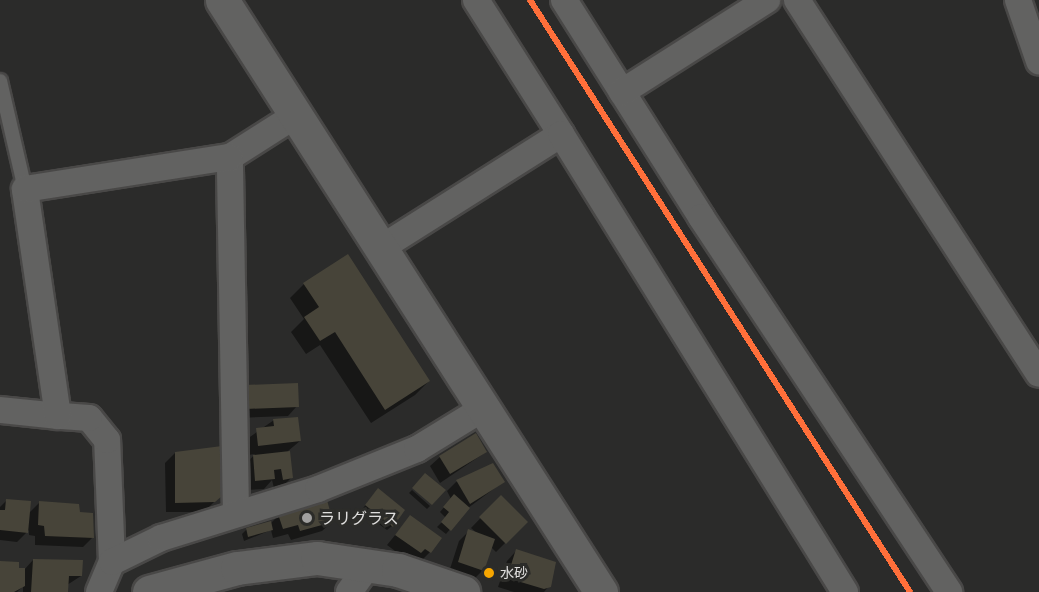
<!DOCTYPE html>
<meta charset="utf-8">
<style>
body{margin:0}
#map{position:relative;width:1039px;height:592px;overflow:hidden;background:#2b2b2a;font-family:"Source Serif 4","Noto Sans JP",serif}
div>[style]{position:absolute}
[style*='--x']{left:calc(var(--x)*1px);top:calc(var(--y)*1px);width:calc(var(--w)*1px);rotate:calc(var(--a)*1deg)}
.shadow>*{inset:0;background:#0007}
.building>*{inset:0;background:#474439}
.roads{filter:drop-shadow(2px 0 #494847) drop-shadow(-2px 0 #494847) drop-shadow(0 2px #494847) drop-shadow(0 -2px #494847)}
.lane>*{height:14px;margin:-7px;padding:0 7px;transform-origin:7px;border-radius:7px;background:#626261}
.street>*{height:26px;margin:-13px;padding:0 13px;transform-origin:13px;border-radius:13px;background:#626261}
.secondary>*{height:33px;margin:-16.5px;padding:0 16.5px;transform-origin:16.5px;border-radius:16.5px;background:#626261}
.rail-1>*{height:6px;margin:-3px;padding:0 3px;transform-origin:3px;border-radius:3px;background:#ff6f3a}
.dots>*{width:16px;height:16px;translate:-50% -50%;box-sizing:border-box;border:3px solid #2c2c29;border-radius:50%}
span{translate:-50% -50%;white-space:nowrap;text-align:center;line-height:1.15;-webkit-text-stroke:6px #2c2c29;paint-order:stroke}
.bus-label{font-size:14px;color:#e0dfde}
.left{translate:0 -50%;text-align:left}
.poi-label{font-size:16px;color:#e0dfde}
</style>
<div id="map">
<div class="shadow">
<i style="clip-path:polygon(304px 284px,429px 381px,415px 395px,371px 423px,320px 345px,306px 354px,291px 332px,304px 319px,290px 298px)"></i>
<i style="clip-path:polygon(236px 396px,297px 406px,288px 416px,237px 418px)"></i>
<i style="clip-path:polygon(274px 420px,300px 441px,288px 451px,291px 478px,282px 487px,274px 488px,272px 480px,264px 489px,246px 490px,244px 466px,255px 454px,248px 455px,247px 439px)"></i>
<i style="clip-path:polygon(486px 452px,440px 483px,430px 466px,440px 457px)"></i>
<i style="clip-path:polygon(175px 453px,221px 495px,204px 512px,166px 512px,165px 463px)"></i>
<i style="clip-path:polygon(492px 465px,503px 482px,468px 508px,446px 534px,437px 527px,446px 518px,440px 512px,451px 499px,447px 491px,456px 482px)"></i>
<i style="clip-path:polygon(412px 490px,430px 506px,427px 509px,409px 493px)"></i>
<i style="clip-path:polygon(374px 494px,392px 526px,387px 530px,361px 511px)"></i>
<i style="clip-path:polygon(501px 497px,526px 522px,496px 552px,491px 547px,483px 570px,473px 580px,449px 572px,459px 541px,469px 531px,478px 534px,471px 528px)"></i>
<i style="clip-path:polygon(7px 500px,28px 514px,39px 503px,79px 514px,93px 537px,83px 547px,35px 545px,35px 536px,29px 535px,29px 530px,17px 542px,0 540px,0 507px)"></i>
<i style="clip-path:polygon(279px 515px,332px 522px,322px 531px,291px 540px,288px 534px,273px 538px,271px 530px,244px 541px,242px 534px,246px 530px,270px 524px)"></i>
<i style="clip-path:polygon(410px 517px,430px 552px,420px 562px,415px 558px,410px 562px,387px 545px)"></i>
<i style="clip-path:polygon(516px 551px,549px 586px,544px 592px,514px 592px,498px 587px,507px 561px)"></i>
<i style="clip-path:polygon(33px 560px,81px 576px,67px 585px,67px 592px,23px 592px,23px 586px,17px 592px,0 592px,0 563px,24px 570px)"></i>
</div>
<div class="building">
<i style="clip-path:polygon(348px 254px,430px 381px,385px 410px,335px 332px,320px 341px,304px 317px,319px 307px,303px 283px)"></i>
<i style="clip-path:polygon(298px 383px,299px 407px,246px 409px,245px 385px)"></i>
<i style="clip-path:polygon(298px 417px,301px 441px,258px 446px,256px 428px,274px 426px,273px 419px)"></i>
<i style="clip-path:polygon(476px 433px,487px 452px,450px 474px,439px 456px)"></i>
<i style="clip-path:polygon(222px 446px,222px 496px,215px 502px,175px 503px,175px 452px)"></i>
<i style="clip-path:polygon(290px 451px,293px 478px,283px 480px,281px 469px,274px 470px,275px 479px,255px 481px,253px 455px)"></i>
<i style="clip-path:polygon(493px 463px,505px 482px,470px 504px,456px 480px)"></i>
<i style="clip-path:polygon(425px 473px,446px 490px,432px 505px,412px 488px)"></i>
<i style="clip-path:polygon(378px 488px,405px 510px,393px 527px,365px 505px)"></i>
<i style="clip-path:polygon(454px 494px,470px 508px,451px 531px,441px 522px,449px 512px,443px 507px)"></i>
<i style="clip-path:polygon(501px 495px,528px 522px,506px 544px,479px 517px)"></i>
<i style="clip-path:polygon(6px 499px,31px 501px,28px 533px,0 530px,0 510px,5px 510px)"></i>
<i style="clip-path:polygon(327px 500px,333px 522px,300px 531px,298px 525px,283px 529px,278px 514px)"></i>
<i style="clip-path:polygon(39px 501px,79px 504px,80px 512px,93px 513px,94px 538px,45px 536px,44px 526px,38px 525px)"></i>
<i style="clip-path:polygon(410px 515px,442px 538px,431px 553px,425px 549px,421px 553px,395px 535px)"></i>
<i style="clip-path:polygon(271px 521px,273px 530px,248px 537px,246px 528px)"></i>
<i style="clip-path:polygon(468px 529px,495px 539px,484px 571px,458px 562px)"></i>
<i style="clip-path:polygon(516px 549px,556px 562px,551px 587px,544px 589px,507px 578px)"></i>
<i style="clip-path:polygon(33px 559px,83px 560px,82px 576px,69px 576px,68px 592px,31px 592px)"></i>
<i style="clip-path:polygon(0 561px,19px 562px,19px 568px,25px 568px,25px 586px,14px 592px,0 592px)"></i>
</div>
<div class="roads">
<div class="lane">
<i style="--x:0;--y:81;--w:111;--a:77"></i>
</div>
<div class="street">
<i style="--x:476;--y:0;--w:159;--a:57.6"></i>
<i style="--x:564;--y:0;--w:257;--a:57.7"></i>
<i style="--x:701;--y:217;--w:450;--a:56.5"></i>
<i style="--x:797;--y:0;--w:445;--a:57.1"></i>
<i style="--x:1018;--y:0;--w:65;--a:71"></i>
<i style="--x:622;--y:92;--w:172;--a:-32.4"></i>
<i style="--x:381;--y:248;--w:213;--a:-32.3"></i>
<i style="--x:561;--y:134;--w:539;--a:58.2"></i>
<i style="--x:0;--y:410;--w:58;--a:5.9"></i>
<i style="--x:236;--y:513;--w:356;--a:-91"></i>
<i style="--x:230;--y:157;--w:78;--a:-32.5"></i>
<i style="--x:112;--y:562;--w:122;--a:-92.3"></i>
<i style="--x:107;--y:440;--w:28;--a:-129"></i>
<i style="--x:89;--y:418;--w:31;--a:-176"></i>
<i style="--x:58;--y:416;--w:229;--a:-98.3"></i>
<i style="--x:25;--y:189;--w:207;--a:-8.9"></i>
<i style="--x:99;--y:592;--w:33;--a:-67"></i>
<i style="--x:112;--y:562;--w:55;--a:-26.1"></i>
<i style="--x:161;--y:538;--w:164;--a:-17.3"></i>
<i style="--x:318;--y:489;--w:107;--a:-22"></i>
<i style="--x:417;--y:449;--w:79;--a:-31.5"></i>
<i style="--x:349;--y:592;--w:34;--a:-54"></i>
</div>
<div class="secondary">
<i style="--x:222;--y:0;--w:703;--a:57.37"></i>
<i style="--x:149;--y:592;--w:91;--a:-15.3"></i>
<i style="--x:237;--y:568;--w:81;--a:-7.1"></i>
<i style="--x:317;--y:558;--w:82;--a:8.4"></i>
<i style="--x:398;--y:570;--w:69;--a:18.7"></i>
</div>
</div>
<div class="rail-1">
<i style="--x:530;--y:0;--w:703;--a:57.3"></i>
</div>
<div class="dots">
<i style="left:307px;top:518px;background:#a1a09f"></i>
<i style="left:489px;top:573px;background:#f7a600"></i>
</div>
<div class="bus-label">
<span class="left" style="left:500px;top:573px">水砂</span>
</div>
<div class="poi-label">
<span class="left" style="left:319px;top:518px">ラリグラス</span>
</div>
</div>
